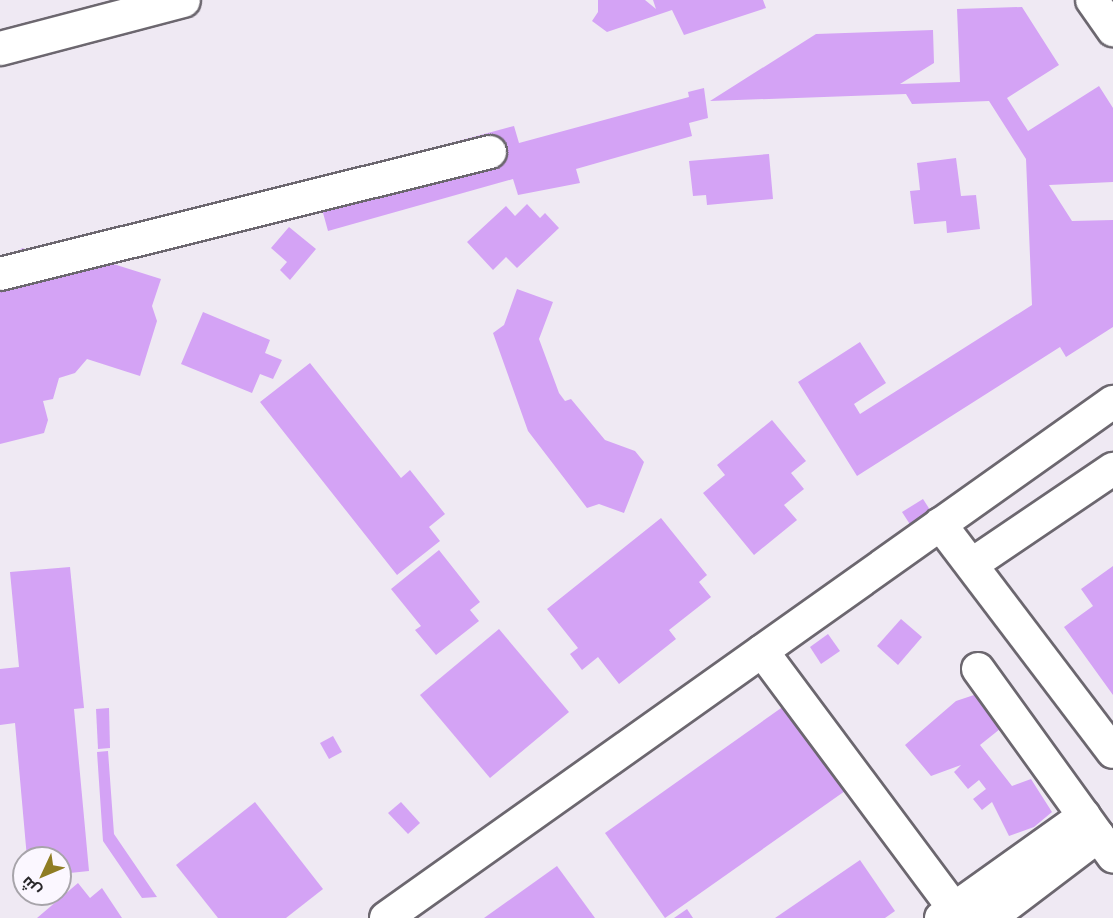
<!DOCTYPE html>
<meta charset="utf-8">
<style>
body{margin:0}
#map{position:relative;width:1113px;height:918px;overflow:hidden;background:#efe9f3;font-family:Lora,Cairo,serif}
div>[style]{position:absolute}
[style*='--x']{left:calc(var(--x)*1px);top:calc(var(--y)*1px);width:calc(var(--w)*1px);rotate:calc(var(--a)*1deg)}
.building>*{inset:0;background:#d4a3f5}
.roads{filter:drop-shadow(2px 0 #6c676f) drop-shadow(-2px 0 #6c676f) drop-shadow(0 2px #6c676f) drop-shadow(0 -2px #6c676f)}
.minor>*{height:32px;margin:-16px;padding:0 16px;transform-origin:16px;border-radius:16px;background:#fff}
.major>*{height:33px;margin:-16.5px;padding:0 16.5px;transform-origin:16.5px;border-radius:16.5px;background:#fff}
span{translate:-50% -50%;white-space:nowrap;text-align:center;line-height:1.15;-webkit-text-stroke:6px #fbf7ff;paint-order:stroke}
.north{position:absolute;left:12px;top:846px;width:60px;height:60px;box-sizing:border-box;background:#fbf7ff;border:2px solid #a7a4aa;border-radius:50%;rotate:226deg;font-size:16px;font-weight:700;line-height:24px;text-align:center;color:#29272a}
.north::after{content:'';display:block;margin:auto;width:21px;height:27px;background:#8f7d24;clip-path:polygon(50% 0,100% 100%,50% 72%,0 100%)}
</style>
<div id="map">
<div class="building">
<i style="clip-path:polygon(598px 0,645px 0,656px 9px,653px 0,763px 0,766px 8px,684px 35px,672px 10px,607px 32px,592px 21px,598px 12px)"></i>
<i style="clip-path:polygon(1022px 7px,1059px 65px,1007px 98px,1028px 131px,1099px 86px,1113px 108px,1113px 182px,1049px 185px,1072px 221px,1113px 220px,1113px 327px,1066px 357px,1060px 347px,857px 476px,798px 382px,860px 342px,886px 383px,854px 404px,860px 414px,1032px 305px,1026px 159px,989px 101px,912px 104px,906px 94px,710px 101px,816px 34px,933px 30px,934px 63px,900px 84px,960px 82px,957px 9px)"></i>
<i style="clip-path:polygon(704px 88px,708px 118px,689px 123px,692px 136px,576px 169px,580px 183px,518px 195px,513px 179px,328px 231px,314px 180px,514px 126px,519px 143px,689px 97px,688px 92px)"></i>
<i style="clip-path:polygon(769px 154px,773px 199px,707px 205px,706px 195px,693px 196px,689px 161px)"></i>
<i style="clip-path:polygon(956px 158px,961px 196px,976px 195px,980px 229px,947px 233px,946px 221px,914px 224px,910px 191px,920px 190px,917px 163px)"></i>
<i style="clip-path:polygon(527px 204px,540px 218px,545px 213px,559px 228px,517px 268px,506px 257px,493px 270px,467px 242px,506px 206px,515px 216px)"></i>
<i style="clip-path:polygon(289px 227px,316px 249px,290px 280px,280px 270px,287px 262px,271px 248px)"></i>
<i style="clip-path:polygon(22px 248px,60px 260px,74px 272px,107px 262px,161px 279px,152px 306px,157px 321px,140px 376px,87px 359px,75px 373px,59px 378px,53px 399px,43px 401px,48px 420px,44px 433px,0 444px,0 272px)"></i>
<i style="clip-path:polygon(517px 289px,553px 302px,539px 339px,559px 393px,565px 401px,571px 399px,605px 440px,635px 451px,644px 462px,624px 513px,599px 504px,587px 508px,528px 431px,493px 333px,504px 325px)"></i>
<i style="clip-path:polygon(203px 312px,270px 340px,265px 353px,282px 360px,273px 379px,260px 374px,252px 393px,181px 364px)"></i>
<i style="clip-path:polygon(310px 363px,401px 478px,410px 470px,445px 514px,429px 527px,440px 541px,397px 575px,260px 402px)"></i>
<i style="clip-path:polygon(772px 420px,806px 461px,791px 473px,804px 489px,784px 505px,797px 520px,754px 555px,703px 493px,725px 475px,717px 465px)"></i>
<i style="clip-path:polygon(923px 499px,941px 527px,920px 540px,902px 512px)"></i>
<i style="clip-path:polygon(661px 518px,707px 575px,699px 582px,711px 597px,669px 630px,676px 639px,619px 684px,598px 657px,582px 670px,570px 654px,578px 648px,547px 609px)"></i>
<i style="clip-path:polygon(439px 550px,480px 602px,470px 610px,479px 621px,436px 655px,415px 630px,421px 626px,391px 589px)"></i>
<i style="clip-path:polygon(1113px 566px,1113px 695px,1064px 627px,1093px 606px,1081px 589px)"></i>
<i style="clip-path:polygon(70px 567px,84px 708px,74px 709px,89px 871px,60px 874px,60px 858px,27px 858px,15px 723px,0 725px,0 669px,19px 667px,10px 572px)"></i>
<i style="clip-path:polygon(901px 619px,922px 637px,898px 665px,877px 646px)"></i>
<i style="clip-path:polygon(499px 629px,569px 712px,490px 778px,420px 695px)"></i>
<i style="clip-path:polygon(828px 634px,840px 651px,821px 664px,810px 647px)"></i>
<i style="clip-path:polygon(977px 694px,1000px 729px,980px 745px,1012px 786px,1031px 779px,1052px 812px,1034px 827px,1009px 836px,992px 802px,982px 810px,973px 799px,986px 789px,979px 780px,968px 789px,954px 772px,961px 765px,931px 776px,905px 745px,956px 701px)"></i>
<i style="clip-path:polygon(784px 706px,845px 791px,665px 918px,605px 833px)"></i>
<i style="clip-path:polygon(109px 708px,110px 748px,98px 749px,96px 709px)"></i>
<i style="clip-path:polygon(333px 736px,342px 752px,329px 759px,320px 743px)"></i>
<i style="clip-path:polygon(108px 751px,114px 834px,157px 897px,142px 898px,103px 841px,97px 752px)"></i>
<i style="clip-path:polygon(255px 802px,323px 889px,286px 918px,218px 918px,176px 865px)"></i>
<i style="clip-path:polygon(401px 802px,420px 823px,408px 834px,388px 813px)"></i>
<i style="clip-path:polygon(860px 860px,895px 911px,885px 918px,775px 918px)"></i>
<i style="clip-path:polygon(557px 866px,595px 918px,484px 918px)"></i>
<i style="clip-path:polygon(78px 883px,90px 898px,102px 888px,122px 918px,37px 918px)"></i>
<i style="clip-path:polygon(687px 909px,693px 918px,674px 918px)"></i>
</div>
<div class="roads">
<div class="minor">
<i style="--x:1092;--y:0;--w:37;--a:55"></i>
<i style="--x:0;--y:274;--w:505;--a:-13.98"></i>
<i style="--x:940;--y:524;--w:286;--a:52.8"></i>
<i style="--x:974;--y:563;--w:168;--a:-34.1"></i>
<i style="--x:762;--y:651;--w:333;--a:53.3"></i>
<i style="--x:978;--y:669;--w:231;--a:54.2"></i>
<i style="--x:386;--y:918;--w:892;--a:-35.37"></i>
<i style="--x:941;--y:918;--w:176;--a:-35.5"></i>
<i style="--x:990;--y:918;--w:136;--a:-37.2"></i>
</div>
<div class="major">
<i style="--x:0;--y:48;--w:189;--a:-14.7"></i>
</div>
</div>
<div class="north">ش</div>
</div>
